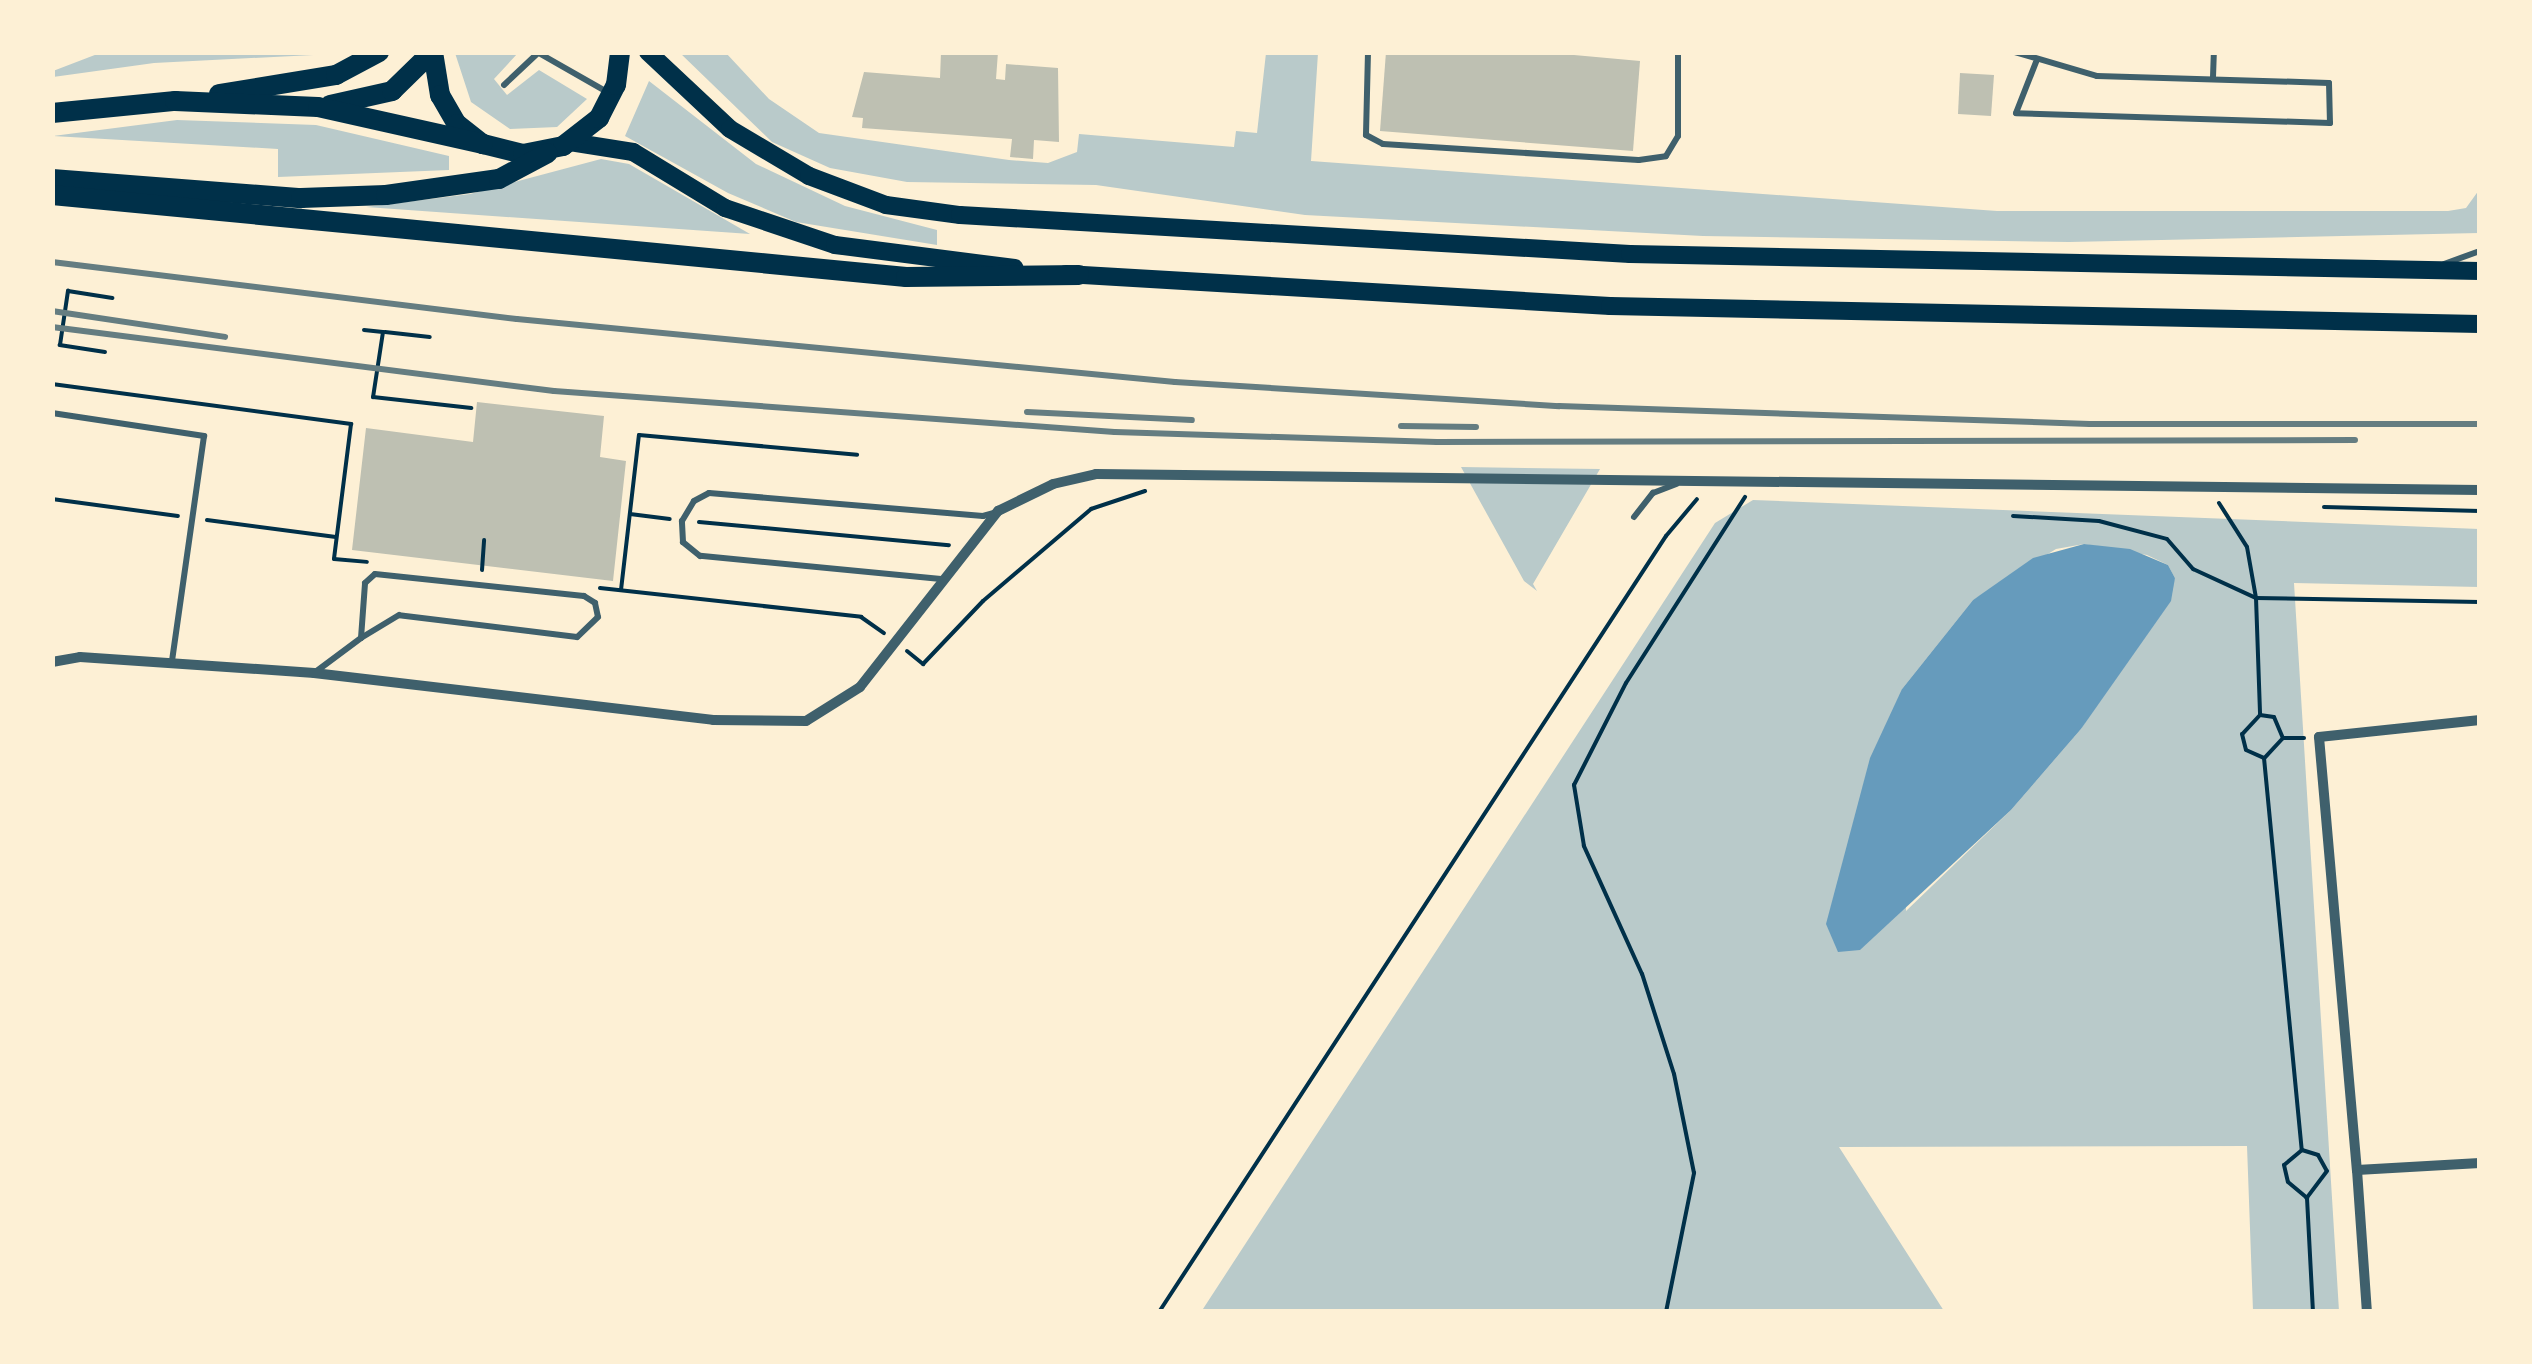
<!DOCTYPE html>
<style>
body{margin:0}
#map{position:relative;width:2532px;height:1364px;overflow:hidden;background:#fdf0d5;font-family:"PT Sans Narrow",sans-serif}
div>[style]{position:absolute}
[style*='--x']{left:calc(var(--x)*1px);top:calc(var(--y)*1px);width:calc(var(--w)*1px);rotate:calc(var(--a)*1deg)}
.green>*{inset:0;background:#b9caca}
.water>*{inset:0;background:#669bbc}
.building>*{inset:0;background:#bec0b2}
.path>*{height:4px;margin:-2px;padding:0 2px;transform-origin:2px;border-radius:2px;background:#003049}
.service>*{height:6px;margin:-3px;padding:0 3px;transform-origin:3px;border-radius:3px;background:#3f606c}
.minor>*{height:10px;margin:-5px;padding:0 5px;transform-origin:5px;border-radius:5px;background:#3f606c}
.primary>*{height:18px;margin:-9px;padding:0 9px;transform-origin:9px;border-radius:9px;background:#003049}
.trunk>*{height:20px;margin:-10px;padding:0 10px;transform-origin:10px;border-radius:10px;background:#003049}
.rail>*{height:6px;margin:-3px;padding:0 3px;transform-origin:3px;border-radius:3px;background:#657d81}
span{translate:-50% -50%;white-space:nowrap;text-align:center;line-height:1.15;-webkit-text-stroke:8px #fdf0d5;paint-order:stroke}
.frame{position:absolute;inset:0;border:55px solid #fdf0d5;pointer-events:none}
</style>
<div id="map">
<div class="green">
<i style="clip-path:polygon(100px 53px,100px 52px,353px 53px,154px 63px,53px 77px,53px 71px)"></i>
<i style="clip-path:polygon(455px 53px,518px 53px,494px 79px,507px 95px,539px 70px,587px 99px,557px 127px,510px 129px,471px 102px)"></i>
<i style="clip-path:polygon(680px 53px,726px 53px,769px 99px,819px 133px,1009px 160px,1048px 163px,1077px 152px,1079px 134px,1234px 147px,1236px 131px,1257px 133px,1266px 53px,1318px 53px,1311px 161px,1997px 211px,2448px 211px,2466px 208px,2479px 190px,2479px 233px,2069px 242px,1703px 236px,1305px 215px,1096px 185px,907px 182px,830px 168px,772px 142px)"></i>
<i style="clip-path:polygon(649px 81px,756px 164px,845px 206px,937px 230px,937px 245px,796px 222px,728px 193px,625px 136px)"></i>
<i style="clip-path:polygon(177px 120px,316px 125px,449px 156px,449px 170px,278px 177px,278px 149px,53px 136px)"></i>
<i style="clip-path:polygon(601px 159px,629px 164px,750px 234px,366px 207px,470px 194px)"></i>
<i style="clip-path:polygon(1461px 467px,1600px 469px,1533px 584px,1537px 591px,1524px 581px)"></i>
<i style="clip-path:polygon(evenodd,1753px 500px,2479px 529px,2479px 587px,2294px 583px,2339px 1311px,2253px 1311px,2247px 1146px,1839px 1147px,1944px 1311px,1201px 1312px,1715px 523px,1753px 500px,2084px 544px,2147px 555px,2168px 565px,2175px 578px,2081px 729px,2011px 810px,1906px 911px,1902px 689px,1973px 600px,2056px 549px,2084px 544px)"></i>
</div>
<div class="water">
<i style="clip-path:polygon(2084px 544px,2130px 549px,2168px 565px,2175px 578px,2171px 601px,2081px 729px,2011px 810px,1860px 950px,1838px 952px,1826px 924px,1870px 758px,1902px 689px,1973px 600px,2033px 558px)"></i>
</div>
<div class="building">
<i style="clip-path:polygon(941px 52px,998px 52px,996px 79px,1005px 80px,1006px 64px,1058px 68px,1059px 142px,1034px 140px,1033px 159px,1010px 157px,1012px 139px,862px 128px,863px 118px,852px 117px,864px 72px,940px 78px)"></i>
<i style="clip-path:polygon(1386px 52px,1541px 52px,1640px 61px,1633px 151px,1380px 131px)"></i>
<i style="clip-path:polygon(1960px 73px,1994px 75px,1991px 116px,1958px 114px)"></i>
<i style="clip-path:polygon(477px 402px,604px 416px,600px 457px,626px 461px,613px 581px,352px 550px,366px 428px,473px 442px)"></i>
</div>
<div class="path">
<i style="--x:364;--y:330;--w:19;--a:6"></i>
<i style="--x:383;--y:332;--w:66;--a:98.7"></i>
<i style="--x:373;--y:397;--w:99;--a:6.4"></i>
<i style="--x:385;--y:332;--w:45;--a:6.3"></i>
<i style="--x:105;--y:352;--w:46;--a:-171.2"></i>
<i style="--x:60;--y:345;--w:55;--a:-81.6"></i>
<i style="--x:68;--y:291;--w:45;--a:9"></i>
<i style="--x:52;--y:384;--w:302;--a:7.6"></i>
<i style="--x:351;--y:424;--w:136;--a:97.2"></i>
<i style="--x:334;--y:559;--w:33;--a:5"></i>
<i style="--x:52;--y:499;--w:127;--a:7.7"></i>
<i style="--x:2219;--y:503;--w:52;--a:57.5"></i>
<i style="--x:2247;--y:547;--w:52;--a:80"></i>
<i style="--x:2256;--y:598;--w:117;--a:88"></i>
<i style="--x:2260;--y:715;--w:26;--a:133"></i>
<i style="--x:2242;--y:734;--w:16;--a:76"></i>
<i style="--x:2246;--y:750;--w:20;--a:24"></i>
<i style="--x:2264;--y:758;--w:394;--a:84.5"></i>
<i style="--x:2302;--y:1150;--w:23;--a:140"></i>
<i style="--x:2284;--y:1165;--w:17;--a:77"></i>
<i style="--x:2288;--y:1182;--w:25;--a:40"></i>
<i style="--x:2307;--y:1198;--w:114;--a:87"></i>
<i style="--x:2324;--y:507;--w:156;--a:1.5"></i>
<i style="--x:630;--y:514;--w:40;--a:7.1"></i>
<i style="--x:2013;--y:516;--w:86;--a:3.3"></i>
<i style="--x:2099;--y:521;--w:70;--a:14.8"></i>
<i style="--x:2167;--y:539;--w:40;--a:49"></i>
<i style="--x:2193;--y:569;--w:69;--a:24.7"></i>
<i style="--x:2256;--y:598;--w:224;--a:1"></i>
<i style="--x:207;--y:520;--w:130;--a:7.5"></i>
<i style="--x:699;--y:522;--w:251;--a:5.3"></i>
<i style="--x:482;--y:570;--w:30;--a:-86"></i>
<i style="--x:600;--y:588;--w:263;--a:6.3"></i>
<i style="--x:861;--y:617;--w:28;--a:35"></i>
<i style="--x:621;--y:590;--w:156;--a:-83.4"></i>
<i style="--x:639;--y:435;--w:219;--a:5.2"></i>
<i style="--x:907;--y:651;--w:21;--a:39"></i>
<i style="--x:923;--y:664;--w:87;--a:-46.4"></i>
<i style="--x:983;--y:601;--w:142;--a:-40.4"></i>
<i style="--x:1091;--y:509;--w:57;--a:-18.4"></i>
<i style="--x:2260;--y:715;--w:14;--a:8"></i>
<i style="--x:2274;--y:717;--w:23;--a:67"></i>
<i style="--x:2283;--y:738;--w:26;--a:133"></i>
<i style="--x:2283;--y:738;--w:21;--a:0"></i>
<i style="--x:2302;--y:1150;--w:17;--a:17"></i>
<i style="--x:2318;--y:1155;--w:18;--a:61"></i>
<i style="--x:2327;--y:1171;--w:34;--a:127"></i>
<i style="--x:1159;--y:1312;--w:927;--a:-56.84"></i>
<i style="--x:1666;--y:536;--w:48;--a:-50"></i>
<i style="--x:1666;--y:1312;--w:142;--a:-78.6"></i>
<i style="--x:1694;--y:1173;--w:101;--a:-101.4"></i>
<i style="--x:1674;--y:1074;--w:105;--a:-107.7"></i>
<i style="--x:1642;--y:974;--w:141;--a:-114.4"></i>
<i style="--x:1584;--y:846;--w:62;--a:-99.3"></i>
<i style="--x:1574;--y:785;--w:114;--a:-63"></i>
<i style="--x:1626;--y:683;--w:221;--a:-57.4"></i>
</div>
<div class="service">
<i style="--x:537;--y:52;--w:81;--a:29.7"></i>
<i style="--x:1368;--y:52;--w:83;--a:91.4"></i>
<i style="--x:1366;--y:135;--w:19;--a:28"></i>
<i style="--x:1383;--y:144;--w:256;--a:3.6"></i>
<i style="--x:1639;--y:160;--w:27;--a:-8"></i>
<i style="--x:1666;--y:156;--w:23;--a:-59"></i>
<i style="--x:1678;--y:136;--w:84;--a:-90"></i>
<i style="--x:2015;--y:52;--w:85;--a:16.3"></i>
<i style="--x:2097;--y:76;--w:232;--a:1.7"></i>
<i style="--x:2329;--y:83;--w:40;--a:88.6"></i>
<i style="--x:2330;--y:123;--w:314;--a:-178.2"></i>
<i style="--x:2016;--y:113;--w:55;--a:-68.6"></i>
<i style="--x:2213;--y:77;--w:25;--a:-88"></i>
<i style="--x:504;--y:85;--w:47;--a:-43.3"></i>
<i style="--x:2444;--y:264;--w:38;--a:-20"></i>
<i style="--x:52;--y:413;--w:154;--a:8.6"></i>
<i style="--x:204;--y:436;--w:228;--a:98.1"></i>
<i style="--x:1634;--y:517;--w:31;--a:-52"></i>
<i style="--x:1653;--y:493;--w:25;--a:-21"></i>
<i style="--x:375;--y:574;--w:210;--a:6"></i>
<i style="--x:584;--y:596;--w:13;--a:32"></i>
<i style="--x:595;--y:603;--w:14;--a:78"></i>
<i style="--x:598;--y:617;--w:29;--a:136"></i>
<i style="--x:577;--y:637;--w:179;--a:-173"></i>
<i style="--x:399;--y:615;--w:44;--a:148.8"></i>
<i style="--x:361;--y:638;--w:55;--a:-85.8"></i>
<i style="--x:365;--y:583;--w:13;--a:-42"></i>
<i style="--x:941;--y:579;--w:242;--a:-174.5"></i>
<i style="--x:700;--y:556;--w:22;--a:-141"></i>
<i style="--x:683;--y:542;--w:21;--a:-93"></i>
<i style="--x:682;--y:521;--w:23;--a:-59"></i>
<i style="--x:694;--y:501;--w:17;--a:-28"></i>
<i style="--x:709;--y:493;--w:275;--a:4.8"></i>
<i style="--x:983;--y:516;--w:15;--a:-16"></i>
<i style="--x:314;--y:673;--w:59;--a:-36.7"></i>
</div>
<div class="minor">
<i style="--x:52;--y:662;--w:28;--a:-10"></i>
<i style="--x:80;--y:657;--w:235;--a:3.9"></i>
<i style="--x:314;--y:673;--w:402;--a:6.7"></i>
<i style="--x:713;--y:720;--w:93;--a:0.6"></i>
<i style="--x:806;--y:721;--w:64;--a:-32.2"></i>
<i style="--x:860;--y:687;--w:224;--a:-51.9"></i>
<i style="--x:998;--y:511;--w:61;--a:-26.1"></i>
<i style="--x:1053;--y:484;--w:44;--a:-13.1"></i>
<i style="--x:1096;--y:474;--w:1384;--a:0.66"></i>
<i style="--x:2480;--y:720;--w:162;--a:174"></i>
<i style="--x:2319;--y:737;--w:435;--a:85"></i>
<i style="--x:2357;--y:1170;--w:123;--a:-3.3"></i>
<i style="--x:2357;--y:1170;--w:142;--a:86"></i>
</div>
<div class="primary">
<i style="--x:648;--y:52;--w:112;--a:43.2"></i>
<i style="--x:730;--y:129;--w:92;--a:30.7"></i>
<i style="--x:809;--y:176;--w:82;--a:20.6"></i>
<i style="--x:886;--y:205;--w:75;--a:7.7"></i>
<i style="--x:960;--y:215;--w:671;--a:3.33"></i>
<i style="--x:1630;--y:254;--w:850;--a:1.15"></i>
<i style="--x:570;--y:142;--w:64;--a:9"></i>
<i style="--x:633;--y:152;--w:108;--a:31.3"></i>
<i style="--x:725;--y:208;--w:116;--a:18.6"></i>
<i style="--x:835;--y:245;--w:181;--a:7.3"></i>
<i style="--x:1066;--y:274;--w:545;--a:3.37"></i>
<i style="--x:1610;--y:306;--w:870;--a:1.19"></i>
</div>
<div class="trunk">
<i style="--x:433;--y:52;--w:44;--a:80.8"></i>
<i style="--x:440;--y:95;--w:34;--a:60"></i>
<i style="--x:457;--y:124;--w:33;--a:38"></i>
<i style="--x:483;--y:144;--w:41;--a:14"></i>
<i style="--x:523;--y:154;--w:41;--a:-11.3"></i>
<i style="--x:563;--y:146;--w:46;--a:-37.9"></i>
<i style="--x:599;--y:118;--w:37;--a:-63"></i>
<i style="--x:616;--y:85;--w:33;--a:-83"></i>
<i style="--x:219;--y:94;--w:119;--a:-9.2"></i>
<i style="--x:336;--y:75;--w:49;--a:-28.1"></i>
<i style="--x:330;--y:105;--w:64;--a:-12.7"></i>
<i style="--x:392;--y:91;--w:56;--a:-44.3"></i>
<i style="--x:52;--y:113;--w:124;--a:-5.6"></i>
<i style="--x:175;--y:101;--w:143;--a:2.4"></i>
<i style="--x:318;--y:107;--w:169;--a:12.6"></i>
<i style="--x:52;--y:179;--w:250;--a:4.4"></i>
<i style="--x:301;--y:198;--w:85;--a:-2"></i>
<i style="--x:386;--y:195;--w:114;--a:-8.1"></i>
<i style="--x:499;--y:179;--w:55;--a:-28"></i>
<i style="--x:52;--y:195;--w:858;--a:5.48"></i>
<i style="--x:906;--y:277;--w:173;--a:-0.7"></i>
</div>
<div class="rail">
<i style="--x:52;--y:262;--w:468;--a:7"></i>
<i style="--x:517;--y:319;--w:661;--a:5.47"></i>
<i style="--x:1175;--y:382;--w:385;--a:3.6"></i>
<i style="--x:1559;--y:406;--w:531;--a:1.94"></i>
<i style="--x:2090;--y:424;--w:390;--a:0"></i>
<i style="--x:52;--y:311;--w:175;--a:8.5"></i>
<i style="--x:52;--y:327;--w:506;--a:7.27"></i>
<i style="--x:554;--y:391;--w:562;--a:4.18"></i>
<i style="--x:1115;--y:432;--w:322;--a:1.8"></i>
<i style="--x:1437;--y:442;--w:918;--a:-0.12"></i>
<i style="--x:1027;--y:412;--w:165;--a:2.8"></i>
<i style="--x:1401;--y:426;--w:75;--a:0.8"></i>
</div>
<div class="frame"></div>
</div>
